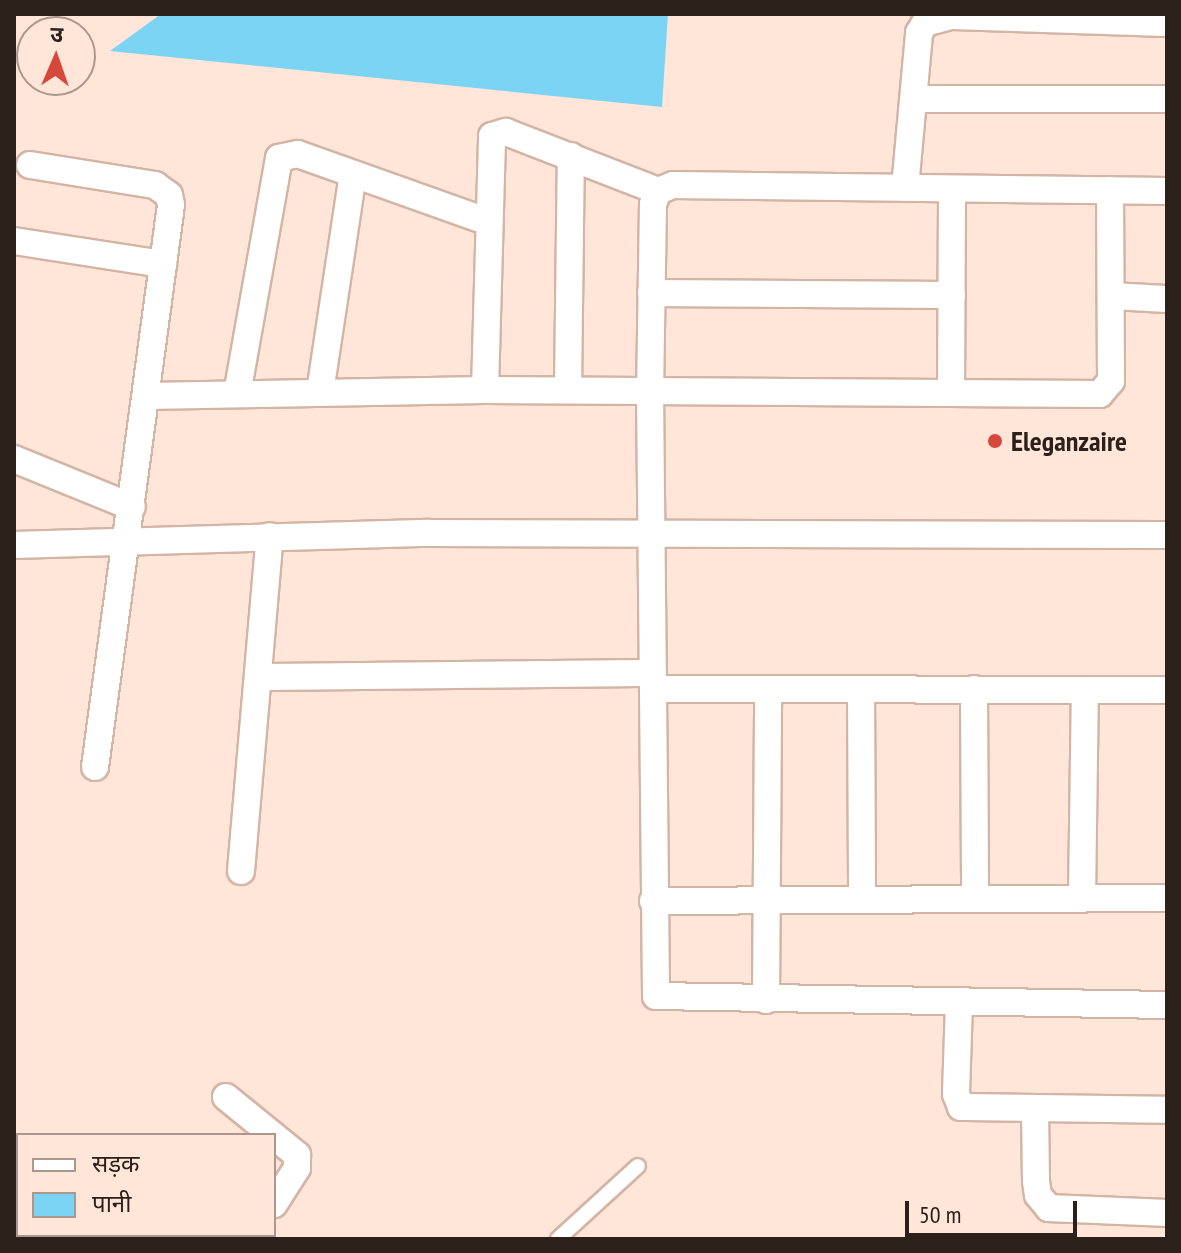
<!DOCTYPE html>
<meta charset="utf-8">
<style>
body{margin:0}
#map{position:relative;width:1181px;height:1253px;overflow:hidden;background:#ffe6d9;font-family:"PT Sans Narrow","Noto Sans Devanagari",sans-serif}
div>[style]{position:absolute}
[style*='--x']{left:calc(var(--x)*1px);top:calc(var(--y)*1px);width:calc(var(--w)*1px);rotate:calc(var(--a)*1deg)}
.water>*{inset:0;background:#7cd4f4}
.roads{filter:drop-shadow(2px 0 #d3b5a6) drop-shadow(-2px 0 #d3b5a6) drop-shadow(0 2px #d3b5a6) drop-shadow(0 -2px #d3b5a6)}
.lane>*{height:14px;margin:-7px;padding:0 7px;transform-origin:7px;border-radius:7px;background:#fff}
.street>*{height:26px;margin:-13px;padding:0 13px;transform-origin:13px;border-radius:13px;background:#fff}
.dots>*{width:22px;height:22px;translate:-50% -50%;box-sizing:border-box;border:4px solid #ffe6d9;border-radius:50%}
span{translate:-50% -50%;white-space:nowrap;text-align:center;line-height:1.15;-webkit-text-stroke:6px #ffe6d9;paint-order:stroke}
.poi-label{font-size:28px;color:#2b201a;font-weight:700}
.left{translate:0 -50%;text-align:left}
.frame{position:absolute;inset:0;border:16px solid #2b201a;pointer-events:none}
.legend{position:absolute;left:16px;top:1133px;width:260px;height:104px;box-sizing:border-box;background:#ffe6d9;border:2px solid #aa978d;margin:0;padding:10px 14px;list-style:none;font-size:24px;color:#2b201a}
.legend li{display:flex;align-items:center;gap:16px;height:40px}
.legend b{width:40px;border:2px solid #aa978d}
.north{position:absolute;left:16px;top:16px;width:80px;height:80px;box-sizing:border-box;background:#ffe6d9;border:2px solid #aa978d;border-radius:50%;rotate:2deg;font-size:22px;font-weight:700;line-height:32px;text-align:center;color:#2b201a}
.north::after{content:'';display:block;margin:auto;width:28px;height:36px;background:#d6483c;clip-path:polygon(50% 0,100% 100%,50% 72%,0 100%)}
.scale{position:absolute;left:905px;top:1201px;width:172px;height:36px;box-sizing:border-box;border:4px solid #2b201a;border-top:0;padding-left:10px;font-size:24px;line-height:28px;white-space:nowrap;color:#2b201a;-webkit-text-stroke:6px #ffe6d9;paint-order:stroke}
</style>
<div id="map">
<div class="water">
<i style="clip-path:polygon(161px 14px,668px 14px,662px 107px,110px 51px)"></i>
</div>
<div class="roads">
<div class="lane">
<i style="--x:558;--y:1239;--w:108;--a:-42.4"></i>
</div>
<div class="street">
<i style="--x:914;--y:99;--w:253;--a:0"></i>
<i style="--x:30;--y:165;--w:127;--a:9.1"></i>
<i style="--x:155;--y:185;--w:17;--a:36"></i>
<i style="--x:169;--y:195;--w:10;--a:79"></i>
<i style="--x:171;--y:205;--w:567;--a:97.7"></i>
<i style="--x:905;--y:188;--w:156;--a:-84.8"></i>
<i style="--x:919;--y:33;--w:12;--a:-59"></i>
<i style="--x:925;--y:23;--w:27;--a:-15"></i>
<i style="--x:951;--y:16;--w:216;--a:1.9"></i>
<i style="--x:1167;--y:191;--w:494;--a:-179.3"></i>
<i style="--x:673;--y:185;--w:16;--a:158"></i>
<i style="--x:658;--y:191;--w:14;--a:111"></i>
<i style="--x:653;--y:204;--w:186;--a:90.9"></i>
<i style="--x:650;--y:390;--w:606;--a:89.43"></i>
<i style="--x:656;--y:996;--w:511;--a:1.01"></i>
<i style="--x:14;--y:241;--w:151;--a:8.8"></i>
<i style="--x:651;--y:293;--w:301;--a:0.4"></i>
<i style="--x:1111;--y:296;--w:56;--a:3.1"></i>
<i style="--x:485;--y:390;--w:254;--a:-88.4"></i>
<i style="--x:492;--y:136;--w:15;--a:-16"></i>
<i style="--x:506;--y:132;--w:163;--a:21.2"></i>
<i style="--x:568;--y:390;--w:234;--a:-89.3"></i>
<i style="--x:951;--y:390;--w:201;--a:-89.7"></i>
<i style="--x:320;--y:392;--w:220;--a:-81.4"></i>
<i style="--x:237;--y:394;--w:240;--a:-79.9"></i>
<i style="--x:279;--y:158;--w:19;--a:-12"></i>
<i style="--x:298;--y:154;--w:200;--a:19.6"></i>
<i style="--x:146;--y:396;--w:339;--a:-1"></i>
<i style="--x:485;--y:390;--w:615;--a:0.37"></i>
<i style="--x:1100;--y:394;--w:17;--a:-50"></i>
<i style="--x:1111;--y:381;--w:191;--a:-90.3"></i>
<i style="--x:14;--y:459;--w:127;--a:22.1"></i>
<i style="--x:14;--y:545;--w:415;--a:-1.7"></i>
<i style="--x:429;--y:533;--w:738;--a:0.16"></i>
<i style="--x:258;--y:677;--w:395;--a:-0.6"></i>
<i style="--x:653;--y:689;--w:514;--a:0.11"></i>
<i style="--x:861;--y:689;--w:208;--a:89.7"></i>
<i style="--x:974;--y:689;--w:209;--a:89.7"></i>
<i style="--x:241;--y:871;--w:336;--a:-85.1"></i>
<i style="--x:1082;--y:898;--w:208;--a:-89.2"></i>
<i style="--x:653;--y:901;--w:514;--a:-0.33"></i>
<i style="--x:766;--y:1000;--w:311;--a:-89.6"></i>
<i style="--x:959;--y:1003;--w:91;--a:91.9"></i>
<i style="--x:956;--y:1094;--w:14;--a:69"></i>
<i style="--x:961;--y:1107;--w:206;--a:0.8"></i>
<i style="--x:226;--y:1097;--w:92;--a:39.2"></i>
<i style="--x:297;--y:1155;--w:13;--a:90"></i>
<i style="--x:297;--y:1168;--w:43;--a:122.6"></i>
<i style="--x:1035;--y:1110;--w:71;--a:89.2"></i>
<i style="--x:1036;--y:1181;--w:14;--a:82"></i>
<i style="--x:1038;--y:1195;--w:17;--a:50"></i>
<i style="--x:1049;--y:1208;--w:118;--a:2.4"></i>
<i style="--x:14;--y:1217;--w:5;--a:37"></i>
<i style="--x:40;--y:1235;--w:7;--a:34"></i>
<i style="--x:251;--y:1239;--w:4;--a:-63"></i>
</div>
</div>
<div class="dots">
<i style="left:995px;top:441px;background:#d6483c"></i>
</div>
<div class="poi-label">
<span class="left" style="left:1011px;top:441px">Eleganzaire</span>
</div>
<div class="frame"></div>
<ul class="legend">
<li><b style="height:10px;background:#fff"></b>सड़क</li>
<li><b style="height:22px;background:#7cd4f4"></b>पानी</li>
</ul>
<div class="north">उ</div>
<div class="scale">50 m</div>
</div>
